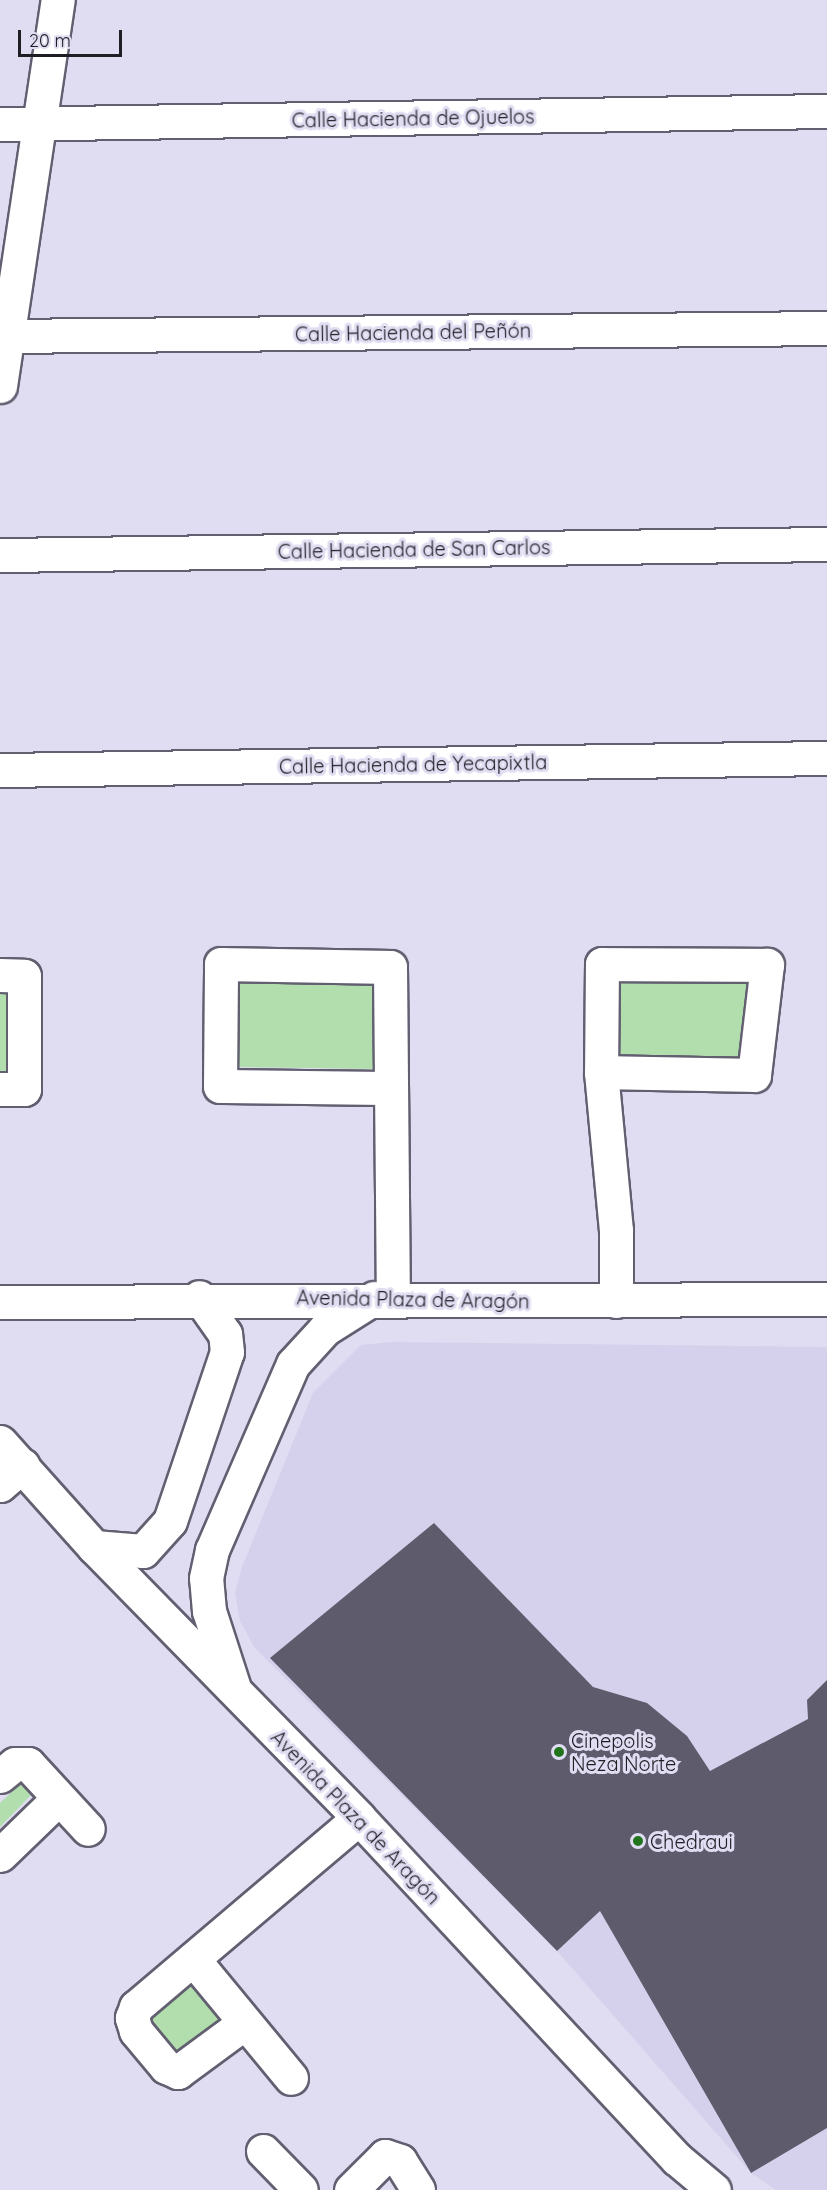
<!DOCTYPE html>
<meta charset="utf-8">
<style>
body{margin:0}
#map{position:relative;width:827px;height:2190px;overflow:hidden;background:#e0ddf2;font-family:Quicksand,sans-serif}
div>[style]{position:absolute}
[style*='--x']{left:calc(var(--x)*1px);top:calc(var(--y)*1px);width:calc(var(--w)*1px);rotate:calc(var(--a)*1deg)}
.built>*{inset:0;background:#d5d1ec}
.green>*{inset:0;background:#b2ddad}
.building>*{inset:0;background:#5d5b6c}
.roads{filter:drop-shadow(2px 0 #625f71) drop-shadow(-2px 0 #625f71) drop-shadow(0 2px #625f71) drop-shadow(0 -2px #625f71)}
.minor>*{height:33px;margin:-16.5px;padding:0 16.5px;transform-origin:16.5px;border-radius:16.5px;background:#fff}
.tertiary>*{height:33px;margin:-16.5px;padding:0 16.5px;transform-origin:16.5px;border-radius:16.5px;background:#fff}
.dots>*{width:16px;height:16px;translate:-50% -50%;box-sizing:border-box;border:3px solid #e0ddf2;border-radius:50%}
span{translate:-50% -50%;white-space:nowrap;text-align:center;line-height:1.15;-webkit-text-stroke:6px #e0ddf2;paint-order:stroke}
.street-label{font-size:20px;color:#1f1e25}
.poi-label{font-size:20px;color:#1f1e25}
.left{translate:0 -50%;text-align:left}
.scale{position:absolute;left:18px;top:30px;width:104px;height:27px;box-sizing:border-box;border:3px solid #1f1e25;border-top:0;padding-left:8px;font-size:18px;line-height:21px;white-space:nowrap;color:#1f1e25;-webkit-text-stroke:4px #e0ddf2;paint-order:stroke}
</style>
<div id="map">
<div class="built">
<i style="clip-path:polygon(390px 1342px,827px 1347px,827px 2190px,776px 2190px,751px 2173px,557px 1951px,254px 1647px,240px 1621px,235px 1593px,242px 1567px,313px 1393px,361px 1345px)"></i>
</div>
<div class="green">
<i style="clip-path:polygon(614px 974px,756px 976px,746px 1062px,613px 1060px)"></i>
<i style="clip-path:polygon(237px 981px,376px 983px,375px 1069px,236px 1067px)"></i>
<i style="clip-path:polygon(0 988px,7px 988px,7px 1074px,0 1074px)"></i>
<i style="clip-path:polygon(23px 1781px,34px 1792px,0 1827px,0 1803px)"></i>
<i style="clip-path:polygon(188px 1976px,226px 2024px,177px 2064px,138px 2016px)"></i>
</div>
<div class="building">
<i style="clip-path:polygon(434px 1523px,593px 1687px,647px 1703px,687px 1736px,710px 1771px,808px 1719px,807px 1700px,827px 1680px,827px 2128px,751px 2173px,600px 1911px,557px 1951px,270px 1658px)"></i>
</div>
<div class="roads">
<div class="minor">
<i style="--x:0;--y:124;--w:827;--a:-0.9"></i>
<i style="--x:0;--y:336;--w:827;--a:-0.55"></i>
<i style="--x:0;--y:555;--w:827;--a:-0.76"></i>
<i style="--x:0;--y:770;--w:827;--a:-0.83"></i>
<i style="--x:0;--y:975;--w:24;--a:2"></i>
<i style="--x:24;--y:976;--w:113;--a:90"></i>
<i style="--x:24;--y:1089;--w:24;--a:180"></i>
<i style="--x:601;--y:1072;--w:153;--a:1.1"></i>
<i style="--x:754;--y:1075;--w:111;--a:-83.3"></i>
<i style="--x:767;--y:965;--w:165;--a:-179.7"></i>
<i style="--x:602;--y:964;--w:108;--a:90.5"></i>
<i style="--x:601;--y:1072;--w:159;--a:84.6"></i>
<i style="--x:616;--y:1230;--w:71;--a:90"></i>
<i style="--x:389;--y:1088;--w:169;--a:-179.3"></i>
<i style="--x:220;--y:1086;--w:122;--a:-89.5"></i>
<i style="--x:221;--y:964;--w:169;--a:1"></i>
<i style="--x:390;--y:967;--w:331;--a:89.5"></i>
<i style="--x:0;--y:1485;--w:30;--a:-41"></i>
<i style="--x:0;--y:1776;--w:19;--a:-39"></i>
<i style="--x:15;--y:1764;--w:13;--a:0"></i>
<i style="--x:28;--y:1764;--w:88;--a:47.3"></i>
<i style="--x:0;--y:1855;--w:81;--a:-44"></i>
<i style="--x:193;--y:1959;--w:154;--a:50.5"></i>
<i style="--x:243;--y:2024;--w:81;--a:143.6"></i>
<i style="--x:178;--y:2072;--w:13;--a:-157"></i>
<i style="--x:166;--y:2067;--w:47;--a:-129.8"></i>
<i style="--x:136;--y:2031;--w:14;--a:-107"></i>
<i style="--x:132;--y:2018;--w:12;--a:-70"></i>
<i style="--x:136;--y:2007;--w:292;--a:-40.3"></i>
<i style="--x:263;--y:2151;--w:54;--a:45.7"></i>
<i style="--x:351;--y:2190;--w:48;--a:-45"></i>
<i style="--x:385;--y:2156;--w:16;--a:18"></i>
<i style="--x:400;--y:2161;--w:34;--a:58"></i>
</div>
<div class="tertiary">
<i style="--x:0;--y:386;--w:390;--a:-81.5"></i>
<i style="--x:0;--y:1302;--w:827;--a:-0.21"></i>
<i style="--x:0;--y:1442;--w:141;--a:48.2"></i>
<i style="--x:94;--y:1547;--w:379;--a:45.6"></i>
<i style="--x:359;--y:1818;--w:466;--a:47"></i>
<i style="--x:677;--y:2159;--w:48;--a:40"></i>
<i style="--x:94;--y:1547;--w:49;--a:4.7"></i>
<i style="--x:143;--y:1551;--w:40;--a:-48"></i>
<i style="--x:170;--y:1521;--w:178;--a:-71.4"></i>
<i style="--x:227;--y:1352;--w:18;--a:-96"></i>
<i style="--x:225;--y:1334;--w:45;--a:-125.1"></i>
<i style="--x:234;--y:1688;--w:81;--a:-108"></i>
<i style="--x:209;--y:1611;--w:33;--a:-95"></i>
<i style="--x:206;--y:1578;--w:29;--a:-78"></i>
<i style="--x:212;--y:1550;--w:203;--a:-66.5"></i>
<i style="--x:293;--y:1364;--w:47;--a:-47.6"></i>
<i style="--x:325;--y:1329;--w:58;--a:-32.3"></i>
</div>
</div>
<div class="dots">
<i style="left:559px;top:1752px;background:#21731c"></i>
<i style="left:638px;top:1841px;background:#21731c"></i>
</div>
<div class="street-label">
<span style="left:413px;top:118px;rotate:-1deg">Calle Hacienda de Ojuelos</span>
<span style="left:413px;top:332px;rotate:-1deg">Calle Hacienda del Peñón</span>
<span style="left:414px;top:549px;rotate:-1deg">Calle Hacienda de San Carlos</span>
<span style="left:413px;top:764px;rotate:-1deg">Calle Hacienda de Yecapixtla</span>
<span style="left:413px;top:1299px;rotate:1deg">Avenida Plaza de Aragón</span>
<span style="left:356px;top:1817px;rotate:46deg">Avenida Plaza de Aragón</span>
</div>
<div class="poi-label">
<span class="left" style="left:571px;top:1752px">Cinepolis<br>Neza Norte</span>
<span class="left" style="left:650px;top:1841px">Chedraui</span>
</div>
<div class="scale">20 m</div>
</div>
